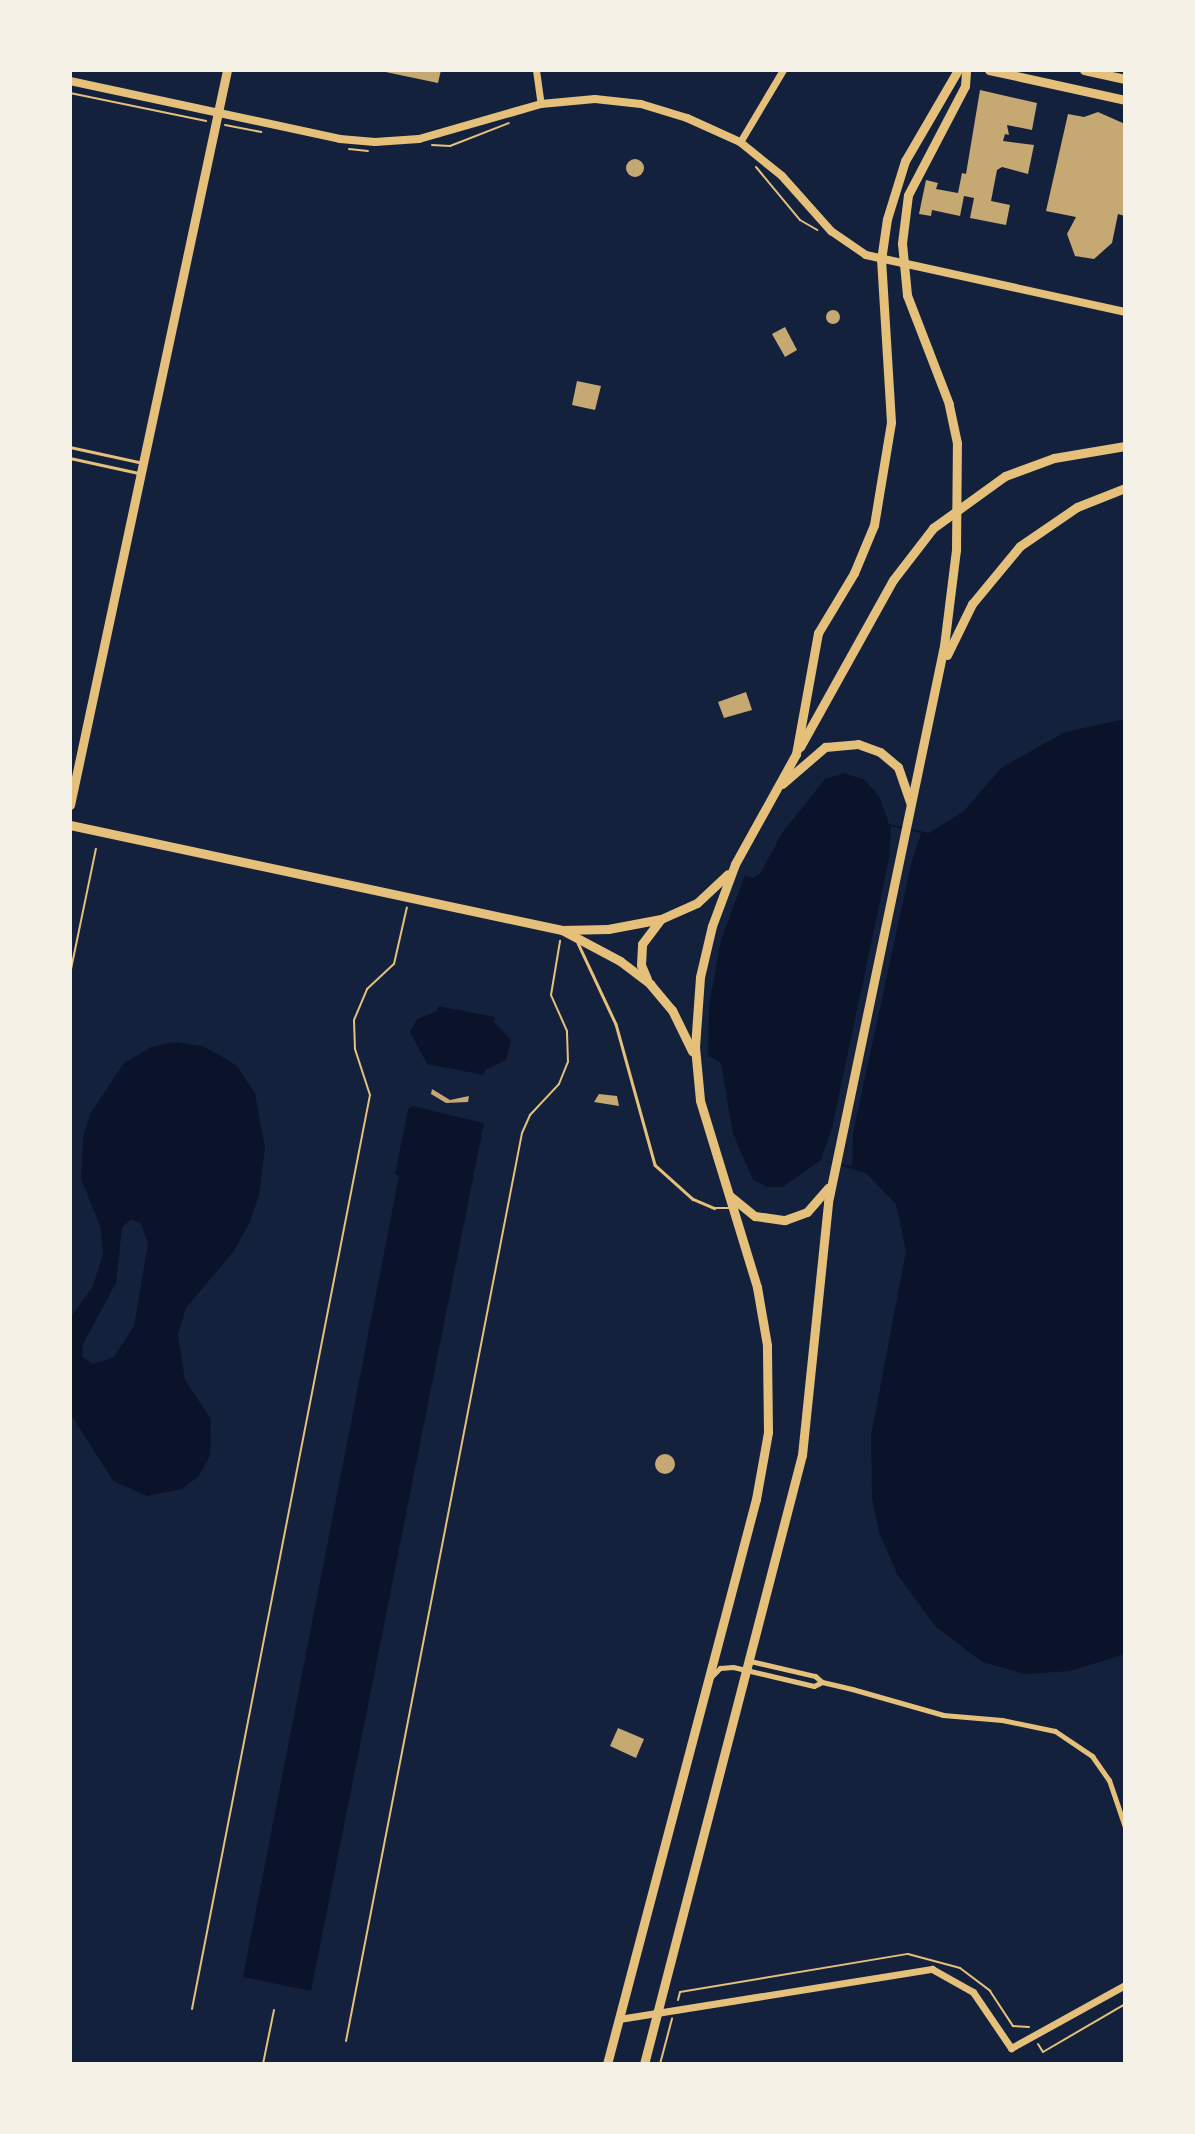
<!DOCTYPE html>
<style>
body{margin:0}
#map{position:relative;width:1195px;height:2134px;overflow:hidden;background:#14213d;font-family:Signika,sans-serif}
div>[style]{position:absolute}
[style*='--x']{left:calc(var(--x)*1px);top:calc(var(--y)*1px);width:calc(var(--w)*1px);rotate:calc(var(--a)*1deg)}
.water>*{inset:0;background:#0b132b}
.pier>*{inset:0;background:#14213d}
.building>*{inset:0;background:#c6a872}
.round{border-radius:50%}
.path>*{height:2px;margin:-1px;padding:0 1px;transform-origin:1px;border-radius:1px;background:#e5c07b}
.service>*{height:2.5px;margin:-1.25px;padding:0 1.25px;transform-origin:1.25px;border-radius:1.25px;background:#e5c07b}
.minor>*{height:5px;margin:-2.5px;padding:0 2.5px;transform-origin:2.5px;border-radius:2.5px;background:#e5c07b}
.tertiary>*{height:7px;margin:-3.5px;padding:0 3.5px;transform-origin:3.5px;border-radius:3.5px;background:#e5c07b}
.secondary>*{height:8px;margin:-4px;padding:0 4px;transform-origin:4px;border-radius:4px;background:#e5c07b}
.primary>*{height:9px;margin:-4.5px;padding:0 4.5px;transform-origin:4.5px;border-radius:4.5px;background:#e5c07b}
.trunk>*{height:9px;margin:-4.5px;padding:0 4.5px;transform-origin:4.5px;border-radius:4.5px;background:#e5c07b}
span{translate:-50% -50%;white-space:nowrap;text-align:center;line-height:1.15;-webkit-text-stroke:6px #f6f1e7;paint-order:stroke}
.frame{position:absolute;inset:0;border:72px solid #f6f1e7;pointer-events:none}
</style>
<div id="map">
<div class="water">
<i style="clip-path:polygon(1125px 719px,1125px 1654px,1070px 1671px,1025px 1674px,982px 1662px,935px 1626px,897px 1574px,879px 1532px,872px 1498px,871px 1436px,906px 1251px,896px 1204px,866px 1173px,821px 1160px,783px 1187px,767px 1187px,753px 1180px,733px 1134px,721px 1063px,708px 1056px,709px 1006px,721px 940px,745px 875px,752px 878px,760px 874px,782px 833px,825px 779px,844px 773px,865px 780px,879px 796px,889px 824px,929px 833px,964px 811px,1001px 768px,1065px 732px)"></i>
<i style="clip-path:polygon(438px 1006px,495px 1017px,494px 1022px,511px 1040px,506px 1060px,485px 1070px,484px 1075px,427px 1064px,410px 1032px,417px 1019px,437px 1011px)"></i>
<i style="clip-path:polygon(evenodd,173px 1042px,203px 1046px,236px 1065px,255px 1093px,265px 1149px,259px 1196px,249px 1224px,234px 1251px,186px 1308px,178px 1334px,185px 1380px,211px 1419px,210px 1456px,198px 1477px,182px 1489px,147px 1496px,113px 1481px,70px 1413px,70px 1318px,93px 1286px,103px 1253px,101px 1228px,81px 1179px,83px 1138px,90px 1114px,123px 1064px,151px 1047px,173px 1042px,131px 1219px,141px 1224px,148px 1243px,134px 1326px,114px 1357px,93px 1364px,83px 1357px,82px 1346px,116px 1283px,122px 1228px,131px 1219px)"></i>
<i style="clip-path:polygon(413px 1106px,484px 1123px,311px 1991px,243px 1977px,399px 1176px,395px 1174px,408px 1109px)"></i>
</div>
<div class="pier">
<i style="clip-path:polygon(891px 826px,921px 833px,911px 864px,853px 1133px,852px 1166px,821px 1160px,832px 1128px,889px 859px)"></i>
</div>
<div class="building">
<i style="clip-path:polygon(376px 70px,441px 70px,438px 83px)"></i>
<i style="clip-path:polygon(980px 90px,1037px 103px,1032px 130px,1007px 125px,1009px 135px,1005px 134px,1003px 141px,1034px 145px,1028px 174px,1002px 167px,997px 170px,991px 201px,1010px 205px,1006px 225px,970px 218px,974px 198px,964px 196px,960px 216px,932px 210px,931px 216px,919px 214px,926px 180px,938px 183px,936px 189px,958px 193px,962px 173px,966px 174px)"></i>
<i style="clip-path:polygon(1098px 112px,1125px 124px,1125px 216px,1118px 214px,1112px 243px,1094px 259px,1075px 256px,1067px 234px,1076px 217px,1046px 211px,1068px 114px,1084px 117px)"></i>
<i class="round" style="left:626px;top:159px;width:18px;height:18px"></i>
<i class="round" style="left:826px;top:310px;width:14px;height:14px"></i>
<i style="clip-path:polygon(785px 327px,797px 350px,785px 357px,772px 334px)"></i>
<i style="clip-path:polygon(577px 381px,601px 386px,595px 410px,572px 405px)"></i>
<i style="clip-path:polygon(746px 692px,752px 710px,724px 718px,718px 702px)"></i>
<i style="clip-path:polygon(432px 1089px,450px 1100px,469px 1096px,468px 1102px,446px 1103px,431px 1094px)"></i>
<i style="clip-path:polygon(599px 1094px,617px 1096px,619px 1106px,594px 1102px)"></i>
<i class="round" style="left:655px;top:1454px;width:20px;height:20px"></i>
<i style="clip-path:polygon(618px 1728px,644px 1739px,636px 1758px,610px 1746px)"></i>
</div>
<div class="path">
<i style="--x:70;--y:93;--w:139;--a:11.6"></i>
<i style="--x:225;--y:125;--w:37;--a:11"></i>
<i style="--x:432;--y:145;--w:18;--a:3"></i>
<i style="--x:450;--y:146;--w:63;--a:-21.3"></i>
<i style="--x:349;--y:149;--w:19;--a:6"></i>
<i style="--x:756;--y:167;--w:69;--a:50.3"></i>
<i style="--x:800;--y:220;--w:20;--a:30"></i>
<i style="--x:70;--y:974;--w:128;--a:-78.3"></i>
<i style="--x:678;--y:2000;--w:8;--a:-76"></i>
<i style="--x:680;--y:1992;--w:231;--a:-9.5"></i>
<i style="--x:908;--y:1954;--w:54;--a:15.1"></i>
<i style="--x:960;--y:1968;--w:38;--a:37"></i>
<i style="--x:990;--y:1991;--w:42;--a:56.7"></i>
<i style="--x:1013;--y:2026;--w:16;--a:4"></i>
<i style="--x:192;--y:2009;--w:931;--a:-78.98"></i>
<i style="--x:370;--y:1095;--w:48;--a:-108.1"></i>
<i style="--x:355;--y:1049;--w:29;--a:-92"></i>
<i style="--x:354;--y:1020;--w:34;--a:-67"></i>
<i style="--x:367;--y:989;--w:37;--a:-43"></i>
<i style="--x:394;--y:964;--w:58;--a:-77.2"></i>
<i style="--x:346;--y:2041;--w:925;--a:-79.03"></i>
<i style="--x:522;--y:1133;--w:20;--a:-66"></i>
<i style="--x:530;--y:1115;--w:42;--a:-46.9"></i>
<i style="--x:559;--y:1084;--w:24;--a:-68"></i>
<i style="--x:568;--y:1062;--w:31;--a:-92"></i>
<i style="--x:567;--y:1031;--w:39;--a:-114"></i>
<i style="--x:551;--y:995;--w:55;--a:-80.5"></i>
<i style="--x:1038;--y:2044;--w:9;--a:58"></i>
<i style="--x:1043;--y:2052;--w:95;--a:-30.3"></i>
<i style="--x:263;--y:2064;--w:55;--a:-78.5"></i>
<i style="--x:660;--y:2064;--w:47;--a:-75.1"></i>
</div>
<div class="service">
<i style="--x:70;--y:447;--w:71;--a:12.3"></i>
<i style="--x:70;--y:458;--w:71;--a:12.3"></i>
<i style="--x:578;--y:943;--w:89;--a:64.9"></i>
<i style="--x:616;--y:1024;--w:146;--a:74.5"></i>
<i style="--x:655;--y:1165;--w:51;--a:41.8"></i>
<i style="--x:693;--y:1199;--w:23;--a:23"></i>
<i style="--x:714;--y:1208;--w:15;--a:0"></i>
</div>
<div class="minor">
<i style="--x:750;--y:1661;--w:67;--a:13"></i>
<i style="--x:815;--y:1676;--w:9;--a:41"></i>
<i style="--x:711;--y:1677;--w:13;--a:-45"></i>
<i style="--x:720;--y:1668;--w:13;--a:-4"></i>
<i style="--x:733;--y:1667;--w:83;--a:13.2"></i>
<i style="--x:814;--y:1686;--w:9;--a:-27"></i>
<i style="--x:822;--y:1682;--w:31;--a:13"></i>
<i style="--x:852;--y:1689;--w:95;--a:15.9"></i>
<i style="--x:943;--y:1715;--w:59;--a:4.8"></i>
<i style="--x:1002;--y:1720;--w:54;--a:11.7"></i>
<i style="--x:1055;--y:1731;--w:45;--a:34"></i>
<i style="--x:1092;--y:1756;--w:29;--a:55"></i>
<i style="--x:1109;--y:1780;--w:50;--a:71.2"></i>
<i style="--x:569;--y:2064;--w:19;--a:0"></i>
</div>
<div class="tertiary">
<i style="--x:536;--y:70;--w:34;--a:82"></i>
<i style="--x:740;--y:142;--w:84;--a:-59.2"></i>
<i style="--x:619;--y:2019;--w:317;--a:-9.1"></i>
<i style="--x:932;--y:1969;--w:47;--a:29.3"></i>
<i style="--x:973;--y:1992;--w:68;--a:55.8"></i>
<i style="--x:1011;--y:2048;--w:130;--a:-28.9"></i>
</div>
<div class="secondary">
<i style="--x:70;--y:81;--w:276;--a:12.1"></i>
<i style="--x:340;--y:139;--w:35;--a:5"></i>
<i style="--x:375;--y:142;--w:44;--a:-3.9"></i>
<i style="--x:419;--y:139;--w:127;--a:-16"></i>
<i style="--x:541;--y:104;--w:54;--a:-5.3"></i>
<i style="--x:595;--y:99;--w:46;--a:6.2"></i>
<i style="--x:641;--y:104;--w:48;--a:16.9"></i>
<i style="--x:687;--y:118;--w:58;--a:24.4"></i>
<i style="--x:740;--y:142;--w:54;--a:39"></i>
<i style="--x:782;--y:176;--w:74;--a:48.3"></i>
<i style="--x:831;--y:231;--w:42;--a:34.4"></i>
<i style="--x:866;--y:255;--w:265;--a:12.4"></i>
</div>
<div class="primary">
<i style="--x:947;--y:655;--w:57;--a:-63.9"></i>
<i style="--x:972;--y:604;--w:75;--a:-50.4"></i>
<i style="--x:1020;--y:546;--w:69;--a:-34.4"></i>
<i style="--x:1077;--y:507;--w:52;--a:-21.6"></i>
<i style="--x:800;--y:747;--w:191;--a:-60.9"></i>
<i style="--x:893;--y:580;--w:66;--a:-52.4"></i>
<i style="--x:933;--y:528;--w:89;--a:-35.8"></i>
<i style="--x:1005;--y:476;--w:52;--a:-20.2"></i>
<i style="--x:1054;--y:458;--w:72;--a:-9.6"></i>
<i style="--x:782;--y:784;--w:57;--a:-40.7"></i>
<i style="--x:825;--y:747;--w:33;--a:-5"></i>
<i style="--x:858;--y:744;--w:23;--a:20"></i>
<i style="--x:880;--y:752;--w:23;--a:40"></i>
<i style="--x:898;--y:767;--w:37;--a:71"></i>
<i style="--x:70;--y:825;--w:503;--a:12.05"></i>
<i style="--x:562;--y:930;--w:46;--a:-1.2"></i>
<i style="--x:608;--y:929;--w:54;--a:-10.7"></i>
<i style="--x:661;--y:919;--w:39;--a:-24"></i>
<i style="--x:697;--y:903;--w:42;--a:-43.1"></i>
<i style="--x:562;--y:930;--w:66;--a:28.1"></i>
<i style="--x:620;--y:961;--w:38;--a:37"></i>
<i style="--x:650;--y:984;--w:34;--a:50"></i>
<i style="--x:672;--y:1010;--w:46;--a:64"></i>
<i style="--x:647;--y:979;--w:15;--a:-113"></i>
<i style="--x:641;--y:965;--w:21;--a:-87"></i>
<i style="--x:642;--y:944;--w:30;--a:-53"></i>
<i style="--x:730;--y:1196;--w:32;--a:39"></i>
<i style="--x:755;--y:1216;--w:30;--a:8"></i>
<i style="--x:785;--y:1220;--w:23;--a:-20"></i>
<i style="--x:807;--y:1212;--w:32;--a:-49"></i>
<i style="--x:607;--y:2064;--w:584;--a:-75.23"></i>
<i style="--x:756;--y:1499;--w:68;--a:-79.8"></i>
<i style="--x:768;--y:1432;--w:87;--a:-90.7"></i>
<i style="--x:767;--y:1345;--w:59;--a:-99.8"></i>
<i style="--x:757;--y:1287;--w:195;--a:-107"></i>
<i style="--x:700;--y:1100;--w:53;--a:-95.4"></i>
<i style="--x:695;--y:1047;--w:70;--a:-85.9"></i>
<i style="--x:700;--y:977;--w:52;--a:-76.8"></i>
<i style="--x:712;--y:926;--w:66;--a:-69.6"></i>
<i style="--x:735;--y:864;--w:126;--a:-61"></i>
<i style="--x:796;--y:754;--w:123;--a:-79.7"></i>
<i style="--x:818;--y:633;--w:70;--a:-59"></i>
<i style="--x:854;--y:573;--w:52;--a:-67.4"></i>
<i style="--x:874;--y:525;--w:104;--a:-80.6"></i>
<i style="--x:891;--y:422;--w:162;--a:-93.5"></i>
<i style="--x:881;--y:260;--w:41;--a:-81.7"></i>
<i style="--x:887;--y:219;--w:61;--a:-72.8"></i>
<i style="--x:905;--y:161;--w:105;--a:-59.8"></i>
<i style="--x:644;--y:2064;--w:629;--a:-75.46"></i>
<i style="--x:802;--y:1455;--w:254;--a:-84.1"></i>
<i style="--x:828;--y:1202;--w:568;--a:-78.22"></i>
<i style="--x:944;--y:646;--w:97;--a:-82.9"></i>
<i style="--x:956;--y:550;--w:107;--a:-89.5"></i>
<i style="--x:957;--y:443;--w:40;--a:-102"></i>
<i style="--x:949;--y:404;--w:117;--a:-111.1"></i>
<i style="--x:907;--y:295;--w:52;--a:-95.5"></i>
<i style="--x:902;--y:243;--w:48;--a:-82.9"></i>
<i style="--x:908;--y:195;--w:123;--a:-62.4"></i>
<i style="--x:965;--y:86;--w:16;--a:-86"></i>
</div>
<div class="trunk">
<i style="--x:989;--y:70;--w:139;--a:12.4"></i>
<i style="--x:1084;--y:70;--w:42;--a:12.4"></i>
<i style="--x:70;--y:805;--w:752;--a:-77.94"></i>
</div>
<div class="frame"></div>
</div>
